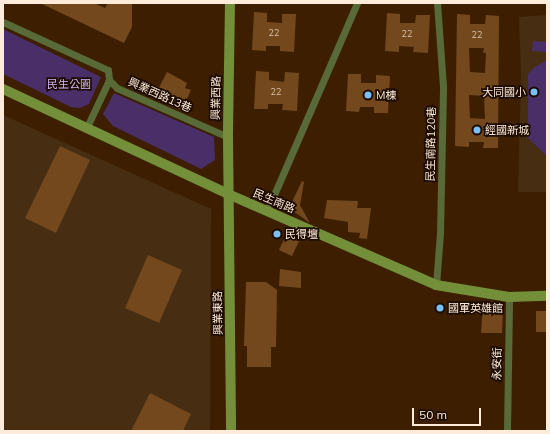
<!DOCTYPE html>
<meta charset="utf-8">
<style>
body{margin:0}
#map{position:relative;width:550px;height:434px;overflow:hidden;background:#3d1f00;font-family:Mulish,"Noto Sans TC",sans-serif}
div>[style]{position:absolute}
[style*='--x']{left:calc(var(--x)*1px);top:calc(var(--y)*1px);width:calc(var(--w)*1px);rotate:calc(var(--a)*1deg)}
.built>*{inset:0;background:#472d12}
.green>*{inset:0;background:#4a2e67}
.building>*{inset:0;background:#72481c}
.street>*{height:7px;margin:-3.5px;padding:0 3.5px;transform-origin:3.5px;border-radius:3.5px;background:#586a37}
.secondary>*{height:10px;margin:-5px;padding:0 5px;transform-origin:5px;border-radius:5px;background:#748f39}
.dots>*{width:11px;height:11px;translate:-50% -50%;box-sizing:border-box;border:2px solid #1c0b00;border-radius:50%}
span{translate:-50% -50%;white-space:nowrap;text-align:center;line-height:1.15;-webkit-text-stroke:3.5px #1c0b00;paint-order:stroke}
.number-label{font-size:9px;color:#dcc2aa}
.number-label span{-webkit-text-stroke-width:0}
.park-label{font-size:11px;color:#d1b7f2}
.poi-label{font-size:11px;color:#ffebd9}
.right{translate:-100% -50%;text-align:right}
.left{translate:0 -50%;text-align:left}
.street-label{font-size:11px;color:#ffebd9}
.frame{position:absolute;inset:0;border:4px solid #ffebd9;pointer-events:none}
.scale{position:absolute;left:412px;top:408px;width:69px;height:18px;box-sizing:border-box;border:2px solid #ffebd9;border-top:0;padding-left:5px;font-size:12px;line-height:14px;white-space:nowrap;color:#ffebd9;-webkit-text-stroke:3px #1c0b00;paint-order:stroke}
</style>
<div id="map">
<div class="built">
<i style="clip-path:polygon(547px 15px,547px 192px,518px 192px,521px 77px,519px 17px)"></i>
<i style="clip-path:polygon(3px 115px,211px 209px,210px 431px,3px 431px)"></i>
</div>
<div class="green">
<i style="clip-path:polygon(3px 29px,101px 77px,89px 104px,80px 108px,71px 107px,3px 74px)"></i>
<i style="clip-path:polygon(533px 41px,547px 42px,546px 52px,532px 51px)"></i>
<i style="clip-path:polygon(547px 60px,547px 156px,528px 138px,528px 74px,535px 67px)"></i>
<i style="clip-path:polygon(114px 93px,214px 137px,215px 160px,201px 169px,113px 126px,103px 114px)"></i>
</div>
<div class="building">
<i style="clip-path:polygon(40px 3px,94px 3px,105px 8px,108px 3px,132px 3px,132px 27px,124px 43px)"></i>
<i style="clip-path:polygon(254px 12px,267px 13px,267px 22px,282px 23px,282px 14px,296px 14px,294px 52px,280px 51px,280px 46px,266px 46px,266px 51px,252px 50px)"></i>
<i style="clip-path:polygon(387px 13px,400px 14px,400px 23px,415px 23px,416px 15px,430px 15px,428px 53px,413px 52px,414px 47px,399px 46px,399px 52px,385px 51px)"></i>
<i style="clip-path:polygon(evenodd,457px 14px,470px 15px,470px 24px,485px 24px,486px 15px,499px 16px,498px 148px,483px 148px,484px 142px,469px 142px,469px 147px,455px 146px,457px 14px,469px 48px,484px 48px,483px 53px,486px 53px,485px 73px,470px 72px,469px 48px,457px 14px,469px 95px,484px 96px,485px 119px,470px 118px,469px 95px)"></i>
<i style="clip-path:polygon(256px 71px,269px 72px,269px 80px,284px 82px,285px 72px,299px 73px,297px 111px,282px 110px,283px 104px,268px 104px,268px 109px,254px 109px)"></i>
<i style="clip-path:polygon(167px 72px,187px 83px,185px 88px,191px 90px,182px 110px,154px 97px)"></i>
<i style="clip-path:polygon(348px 74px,361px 74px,361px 83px,376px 83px,376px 75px,390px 76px,388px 113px,374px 113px,374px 107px,360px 107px,359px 112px,346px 111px)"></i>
<i style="clip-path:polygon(60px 146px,90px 160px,56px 233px,25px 218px)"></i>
<i style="clip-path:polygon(302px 181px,304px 182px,300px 205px,310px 223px,289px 208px)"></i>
<i style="clip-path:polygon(327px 200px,358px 201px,357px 208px,371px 208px,367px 239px,359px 238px,360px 233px,348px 232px,348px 222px,324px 218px)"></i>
<i style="clip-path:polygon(287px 233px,300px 239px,292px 256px,279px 250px)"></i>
<i style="clip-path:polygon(148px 255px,182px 270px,159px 323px,125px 308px)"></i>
<i style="clip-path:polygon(280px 269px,301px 272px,301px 288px,279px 286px)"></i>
<i style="clip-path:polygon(246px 282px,266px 282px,277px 290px,276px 347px,271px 347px,271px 367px,247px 367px,247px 346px,244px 346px)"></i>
<i style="clip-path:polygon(483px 305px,499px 306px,503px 311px,502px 333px,481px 333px)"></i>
<i style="clip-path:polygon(536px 311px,547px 311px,547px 332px,536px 332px)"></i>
<i style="clip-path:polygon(150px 393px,191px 414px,183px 431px,131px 431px)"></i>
</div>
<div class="street">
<i style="--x:3;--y:22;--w:115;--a:24.6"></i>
<i style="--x:108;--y:70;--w:10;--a:84"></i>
<i style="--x:109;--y:80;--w:52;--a:115.1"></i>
<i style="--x:109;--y:80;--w:11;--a:45"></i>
<i style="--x:117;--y:88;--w:121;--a:23.8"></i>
<i style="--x:267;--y:211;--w:227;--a:-66.6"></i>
<i style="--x:436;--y:285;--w:52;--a:-85.6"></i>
<i style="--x:440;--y:233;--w:147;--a:-88.8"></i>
<i style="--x:443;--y:86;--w:83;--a:-94.1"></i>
<i style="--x:507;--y:431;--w:134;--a:-89.1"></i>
</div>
<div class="secondary">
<i style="--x:230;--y:3;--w:134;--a:90.9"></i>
<i style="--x:228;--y:137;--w:294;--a:89.4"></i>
<i style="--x:3;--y:89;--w:248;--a:25"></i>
<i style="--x:228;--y:194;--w:227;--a:23.6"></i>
<i style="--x:436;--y:285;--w:74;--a:9.3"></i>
<i style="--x:509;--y:297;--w:38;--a:-2"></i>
</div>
<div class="dots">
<i style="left:534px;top:92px;background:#79bff8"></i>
<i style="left:368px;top:95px;background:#79bff8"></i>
<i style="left:477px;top:130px;background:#79bff8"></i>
<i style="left:277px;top:234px;background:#79bff8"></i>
<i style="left:440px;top:308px;background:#79bff8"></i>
</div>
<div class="number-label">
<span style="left:274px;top:33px">22</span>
<span style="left:407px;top:34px">22</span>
<span style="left:477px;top:35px">22</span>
<span style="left:276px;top:92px">22</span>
</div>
<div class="park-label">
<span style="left:69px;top:84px">民生公園</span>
</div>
<div class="poi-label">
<span class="right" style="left:526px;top:92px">大同國小</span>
<span class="left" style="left:376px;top:95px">M棟</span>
<span class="left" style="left:485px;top:130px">經國新城</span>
<span class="left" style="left:285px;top:234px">民得壇</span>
<span class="left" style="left:448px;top:308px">國軍英雄館</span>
</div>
<div class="street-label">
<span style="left:160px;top:95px;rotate:24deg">興業西路13巷</span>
<span style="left:216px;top:98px;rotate:-89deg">興業西路</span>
<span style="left:431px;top:144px;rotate:-89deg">民生南路120巷</span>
<span style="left:274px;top:201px;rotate:23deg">民生南路</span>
<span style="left:218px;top:313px;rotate:-91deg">興業東路</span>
<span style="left:497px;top:364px;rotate:-89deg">永安街</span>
</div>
<div class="frame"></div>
<div class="scale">50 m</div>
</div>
